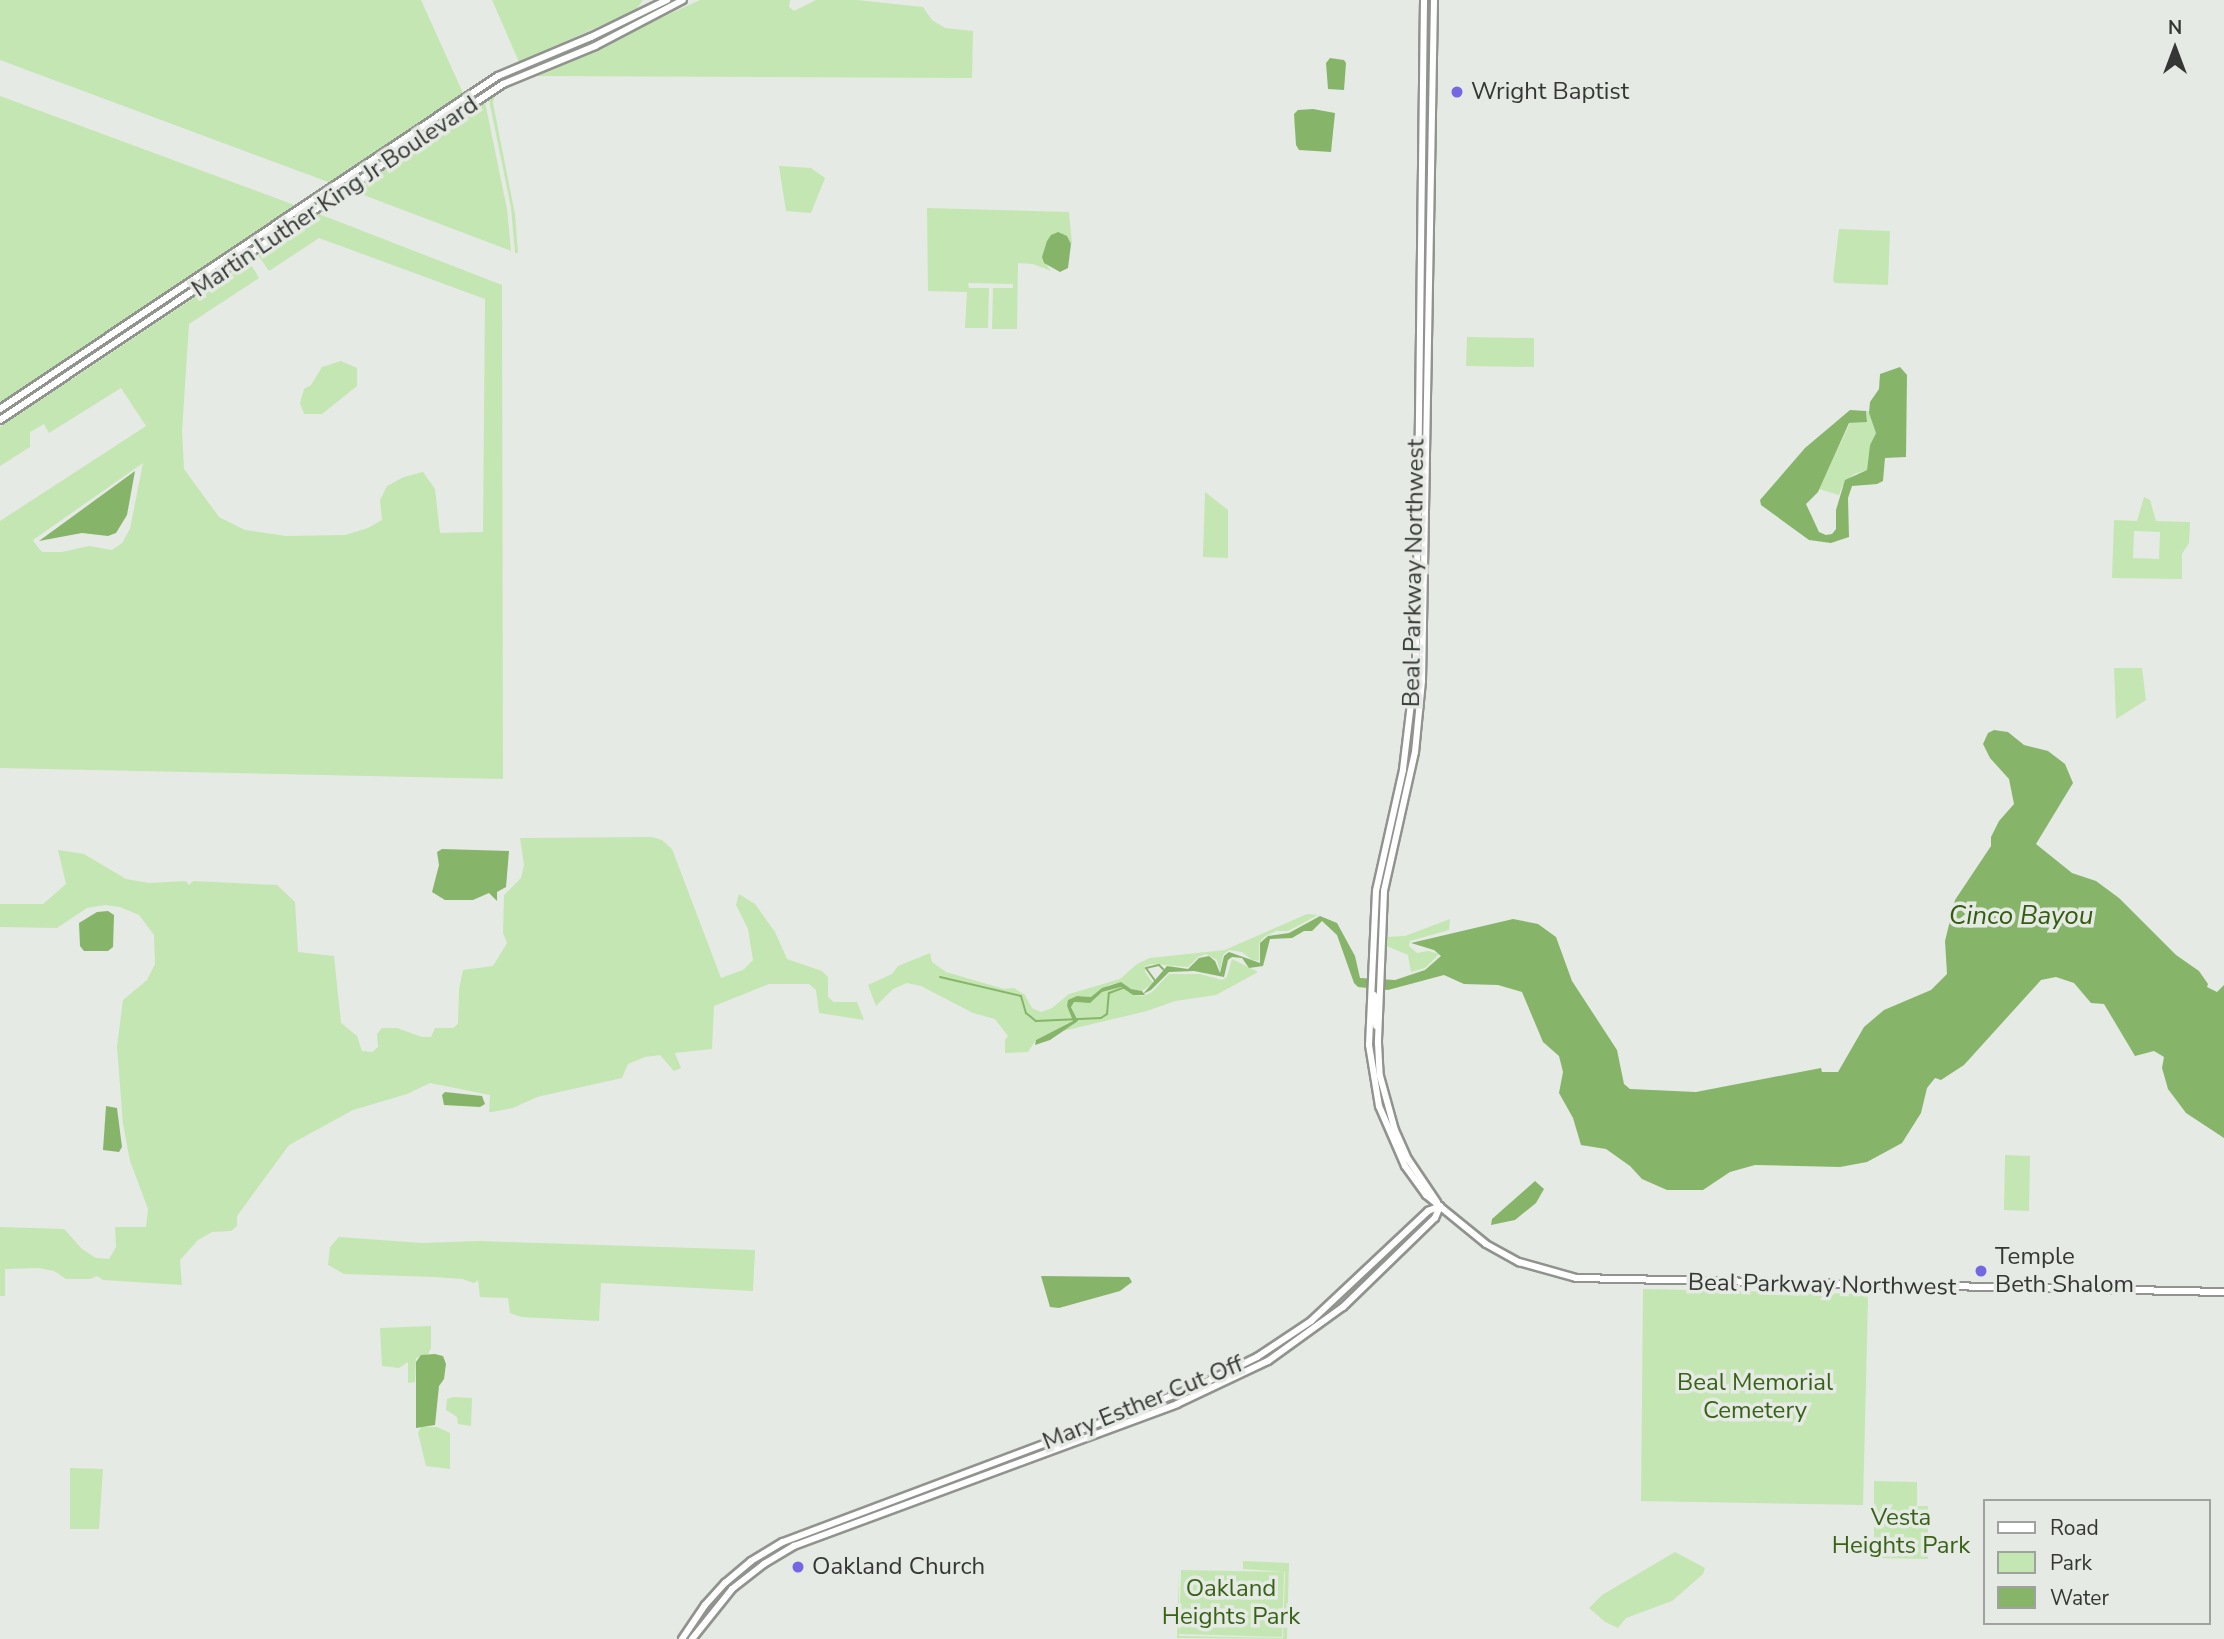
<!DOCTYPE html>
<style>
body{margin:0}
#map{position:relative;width:2224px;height:1639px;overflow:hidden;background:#e6eae4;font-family:"Nunito Sans",sans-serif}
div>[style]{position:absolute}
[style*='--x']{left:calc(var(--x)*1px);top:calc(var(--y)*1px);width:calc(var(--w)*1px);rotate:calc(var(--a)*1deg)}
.green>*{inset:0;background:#c4e6b2}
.water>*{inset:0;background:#86b56a}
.stream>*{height:2px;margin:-1px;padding:0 1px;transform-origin:1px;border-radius:1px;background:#86b56a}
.roads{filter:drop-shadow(2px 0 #90938e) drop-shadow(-2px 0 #90938e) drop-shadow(0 2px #90938e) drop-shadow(0 -2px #90938e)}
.major>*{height:6px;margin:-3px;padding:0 3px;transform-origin:3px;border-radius:3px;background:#fff}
.dots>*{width:19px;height:19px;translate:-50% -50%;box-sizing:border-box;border:4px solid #e6eae4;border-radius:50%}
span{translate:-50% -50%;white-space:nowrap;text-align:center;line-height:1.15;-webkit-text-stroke:7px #e6eae4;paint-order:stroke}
.poi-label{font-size:24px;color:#353735}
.left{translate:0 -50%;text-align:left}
.street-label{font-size:24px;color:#353735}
.park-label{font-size:24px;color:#386316}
.water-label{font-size:26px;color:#325d0e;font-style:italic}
.legend{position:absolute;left:1983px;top:1499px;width:228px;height:126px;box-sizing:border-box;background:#e6eae4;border:2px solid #9fa29e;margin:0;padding:9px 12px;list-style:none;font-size:21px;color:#353735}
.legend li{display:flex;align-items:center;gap:14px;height:35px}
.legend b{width:35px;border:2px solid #9fa29e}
.north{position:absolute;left:2140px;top:14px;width:70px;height:70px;-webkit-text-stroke:5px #e6eae4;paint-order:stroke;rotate:0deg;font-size:19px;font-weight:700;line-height:28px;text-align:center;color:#353735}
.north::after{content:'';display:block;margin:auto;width:24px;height:32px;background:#353735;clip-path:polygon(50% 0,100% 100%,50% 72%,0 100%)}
</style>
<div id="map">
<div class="green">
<i style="clip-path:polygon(0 0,421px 0,463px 93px,331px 183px,0 60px)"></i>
<i style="clip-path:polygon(492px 0,643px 0,636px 10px,519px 62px)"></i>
<i style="clip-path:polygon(700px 0,790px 0,789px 7px,794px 11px,816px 0,857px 0,923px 7px,932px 20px,945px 28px,973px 31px,972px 78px,534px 76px)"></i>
<i style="clip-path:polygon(495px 95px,493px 103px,515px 214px,518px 253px,515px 253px,511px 208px,489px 100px)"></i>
<i style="clip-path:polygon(0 96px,297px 206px,0 403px)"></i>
<i style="clip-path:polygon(485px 102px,507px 209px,511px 251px,353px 191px)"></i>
<i style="clip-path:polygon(779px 166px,811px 168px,825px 178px,811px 213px,786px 211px)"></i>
<i style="clip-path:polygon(927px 208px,1069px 212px,1072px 244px,1065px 239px,1046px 264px,1051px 271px,1033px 264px,1018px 263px,1017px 329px,992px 329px,993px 288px,1013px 288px,1013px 284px,968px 283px,969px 288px,989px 288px,988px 328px,965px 328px,967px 292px,928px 291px)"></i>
<i style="clip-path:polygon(evenodd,319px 214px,502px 285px,503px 779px,0 768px,0 521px,146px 426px,121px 388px,49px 433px,44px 424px,30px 432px,30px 447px,0 466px,0 427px,249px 261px,259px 278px,189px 324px,182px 431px,184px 469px,219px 517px,245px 530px,286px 536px,345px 535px,368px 528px,382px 520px,380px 500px,387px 486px,404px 477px,423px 472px,435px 489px,440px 533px,483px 532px,485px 299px,319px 238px,269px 271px,258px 255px,319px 214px,143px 463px,130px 529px,122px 543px,112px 550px,89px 546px,62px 552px,42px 552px,37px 546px,33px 540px,143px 463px)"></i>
<i style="clip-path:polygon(1839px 229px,1890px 231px,1888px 285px,1835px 283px,1833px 280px)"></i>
<i style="clip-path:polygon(1467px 337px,1534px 338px,1534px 367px,1466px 366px)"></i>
<i style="clip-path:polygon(341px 361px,357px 368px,357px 386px,322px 414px,304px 414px,300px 403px,304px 389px,311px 385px,322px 367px)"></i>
<i style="clip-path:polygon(1866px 411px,1869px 411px,1876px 433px,1870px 445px,1867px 470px,1854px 474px,1842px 487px,1839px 495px,1819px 489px,1850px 423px,1867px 422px)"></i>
<i style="clip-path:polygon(1205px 492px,1228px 510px,1228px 558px,1203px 557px)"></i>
<i style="clip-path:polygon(evenodd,2144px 497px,2150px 500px,2156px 521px,2190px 522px,2189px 543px,2182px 554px,2182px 579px,2112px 578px,2114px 520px,2137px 521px,2144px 497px,2134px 531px,2160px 532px,2159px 559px,2133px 558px,2134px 531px)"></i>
<i style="clip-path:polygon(2114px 668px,2142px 668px,2146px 700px,2116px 719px)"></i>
<i style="clip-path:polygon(652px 837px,662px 840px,672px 849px,721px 978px,743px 970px,753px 960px,748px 929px,736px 905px,739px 894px,755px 904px,775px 932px,787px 959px,822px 971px,828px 977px,828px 997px,834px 1002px,857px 1002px,864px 1020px,819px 1013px,816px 990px,809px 984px,769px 984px,714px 1006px,712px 1049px,675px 1053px,681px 1068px,674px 1071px,660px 1055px,645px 1057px,628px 1064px,622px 1078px,537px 1097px,513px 1108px,492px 1112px,489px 1112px,490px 1095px,430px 1083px,407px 1094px,353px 1110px,289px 1145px,237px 1216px,237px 1226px,231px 1231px,212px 1232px,198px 1240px,180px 1260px,182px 1285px,103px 1280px,97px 1276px,90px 1279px,66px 1279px,54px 1271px,39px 1268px,5px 1269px,5px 1296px,0 1296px,0 1227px,64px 1229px,82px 1249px,96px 1258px,109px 1259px,116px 1247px,115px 1227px,146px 1227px,148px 1209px,130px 1161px,123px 1124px,117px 1047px,123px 1000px,147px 980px,155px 964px,154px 935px,139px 915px,120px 907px,105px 905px,87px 908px,57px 928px,0 927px,0 904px,43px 904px,66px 884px,58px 850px,84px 854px,126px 879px,149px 883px,186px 881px,189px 885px,193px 881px,277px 885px,295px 902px,298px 952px,334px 956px,341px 1023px,357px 1036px,362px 1051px,372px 1052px,378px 1047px,377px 1034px,382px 1028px,397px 1028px,422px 1037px,431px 1037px,435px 1028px,453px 1028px,458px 1024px,459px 989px,463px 970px,493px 966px,507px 943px,503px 933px,504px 895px,521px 878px,524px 865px,520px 838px)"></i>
<i style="clip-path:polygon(1307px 914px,1318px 915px,1288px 931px,1276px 931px,1264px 937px,1259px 943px,1259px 961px,1252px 960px,1242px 952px,1229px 950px,1223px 955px,1220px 971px,1217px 960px,1206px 954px,1198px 957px,1188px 967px,1152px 964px,1145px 966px,1145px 972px,1153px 983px,1142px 991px,1131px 989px,1121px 982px,1109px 985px,1091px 997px,1077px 996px,1069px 1000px,1067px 1006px,1073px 1021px,1036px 1040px,1028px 1052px,1005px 1053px,1005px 1040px,1008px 1036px,995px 1019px,973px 1013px,921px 986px,907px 983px,893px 989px,876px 1006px,868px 985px,892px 974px,898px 966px,930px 953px,932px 962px,946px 972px,1004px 989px,1014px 988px,1025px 995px,1032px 1008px,1041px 1012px,1052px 1008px,1069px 994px,1120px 979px,1137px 964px,1150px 958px,1225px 950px)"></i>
<i style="clip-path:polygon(1450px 919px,1449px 930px,1410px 941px,1409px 946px,1417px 953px,1428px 951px,1439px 954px,1425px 968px,1411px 972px,1408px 955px,1384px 945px,1384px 937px,1405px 936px)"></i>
<i style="clip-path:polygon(1232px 959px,1258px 972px,1216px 995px,1175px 1001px,1147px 1011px,1063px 1031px,1073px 1025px,1076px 1017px,1071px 1006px,1073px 1002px,1084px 1003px,1102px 992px,1121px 987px,1133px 995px,1144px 996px,1152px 992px,1169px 974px,1200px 974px,1222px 980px,1227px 977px)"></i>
<i style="clip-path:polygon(2005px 1155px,2030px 1156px,2029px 1211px,2004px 1210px)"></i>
<i style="clip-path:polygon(339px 1237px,422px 1243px,479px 1241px,755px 1250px,753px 1291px,601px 1283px,599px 1321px,521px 1317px,510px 1313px,508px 1298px,480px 1297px,478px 1280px,474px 1283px,462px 1279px,435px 1277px,344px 1274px,328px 1265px,330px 1247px)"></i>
<i style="clip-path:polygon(1643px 1289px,1865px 1294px,1868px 1298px,1863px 1505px,1641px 1501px)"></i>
<i style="clip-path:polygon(431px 1326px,431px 1348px,428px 1354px,416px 1358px,415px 1382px,408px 1383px,408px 1362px,399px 1368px,382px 1366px,380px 1328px)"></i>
<i style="clip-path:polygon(453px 1397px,472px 1398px,471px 1426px,458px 1424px,457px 1417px,446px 1410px,447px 1399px)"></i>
<i style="clip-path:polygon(421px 1427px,437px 1427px,450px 1433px,450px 1469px,426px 1466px,418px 1433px)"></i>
<i style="clip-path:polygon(70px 1468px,103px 1469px,99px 1529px,70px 1529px)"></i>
<i style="clip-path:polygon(1874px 1481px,1917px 1482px,1917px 1506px,1928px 1506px,1928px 1559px,1874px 1558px)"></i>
<i style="clip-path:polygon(1675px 1552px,1705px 1568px,1703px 1574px,1672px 1601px,1626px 1618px,1618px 1628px,1605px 1622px,1589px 1608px,1602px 1595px)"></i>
<i style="clip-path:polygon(1243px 1561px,1289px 1563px,1287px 1639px,1177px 1638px,1179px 1571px,1179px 1636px,1283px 1638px,1285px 1572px,1243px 1569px)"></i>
<i style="clip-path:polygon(1181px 1570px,1284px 1572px,1282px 1637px,1179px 1634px)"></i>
</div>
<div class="water">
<i style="clip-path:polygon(1330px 58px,1344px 60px,1346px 63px,1344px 90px,1328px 89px,1326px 63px)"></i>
<i style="clip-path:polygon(1313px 109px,1335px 113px,1331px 152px,1299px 150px,1296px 145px,1294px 114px,1298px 110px)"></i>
<i style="clip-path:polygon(1058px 232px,1067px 236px,1071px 244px,1068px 268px,1060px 272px,1044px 263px,1042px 257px,1047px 241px,1051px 235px)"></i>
<i style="clip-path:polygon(1900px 367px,1907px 375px,1906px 457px,1885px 458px,1883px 481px,1877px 484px,1852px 486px,1848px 498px,1849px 537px,1831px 543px,1809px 540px,1761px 505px,1760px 500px,1805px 448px,1850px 410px,1866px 411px,1867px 422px,1849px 423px,1818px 492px,1806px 504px,1819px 532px,1826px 535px,1832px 534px,1836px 529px,1836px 510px,1845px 480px,1867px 470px,1870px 445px,1876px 433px,1869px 413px,1870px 402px,1879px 389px,1880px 374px)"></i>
<i style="clip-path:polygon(135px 471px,127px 515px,116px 533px,108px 536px,82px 533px,39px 541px)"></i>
<i style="clip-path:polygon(1994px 730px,2008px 732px,2024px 745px,2048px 751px,2065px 764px,2073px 783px,2036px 844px,2072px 873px,2096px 881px,2119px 898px,2176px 955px,2199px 971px,2208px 984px,2207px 987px,2217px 992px,2224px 985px,2224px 1138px,2186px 1113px,2168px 1089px,2162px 1068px,2164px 1057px,2154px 1051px,2135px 1056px,2104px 1004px,2091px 1003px,2074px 983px,2056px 977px,2041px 980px,1964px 1065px,1941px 1080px,1935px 1078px,1927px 1088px,1921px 1113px,1902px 1143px,1867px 1162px,1840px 1167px,1755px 1165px,1730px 1172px,1703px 1190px,1667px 1190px,1642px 1179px,1630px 1166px,1606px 1149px,1581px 1145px,1573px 1118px,1559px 1093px,1563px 1072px,1559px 1056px,1543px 1042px,1522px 992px,1498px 985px,1464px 984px,1444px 975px,1388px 990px,1358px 987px,1354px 983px,1337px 935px,1322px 921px,1312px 931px,1304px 931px,1292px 938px,1270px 939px,1263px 966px,1249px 968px,1242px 958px,1232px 957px,1228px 960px,1224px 977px,1194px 971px,1169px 972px,1151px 990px,1143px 994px,1167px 966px,1188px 969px,1199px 958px,1209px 956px,1215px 961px,1220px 973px,1224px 956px,1229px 952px,1260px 963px,1260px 943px,1268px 936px,1289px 933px,1320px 916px,1337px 923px,1355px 956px,1360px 978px,1395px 980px,1425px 970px,1441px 956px,1434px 950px,1411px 943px,1513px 919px,1538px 924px,1556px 937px,1572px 981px,1617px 1050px,1624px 1084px,1630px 1089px,1696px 1092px,1821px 1068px,1822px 1072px,1838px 1072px,1864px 1027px,1884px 1010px,1931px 990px,1947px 974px,1945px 941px,1955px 900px,1991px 846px,1991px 837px,1999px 821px,2014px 804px,2009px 779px,1990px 758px,1983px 744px,1988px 733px)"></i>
<i style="clip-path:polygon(442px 849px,509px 851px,506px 887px,497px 892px,497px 901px,489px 893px,473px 900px,445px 900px,432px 892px,439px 865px,437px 852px)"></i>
<i style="clip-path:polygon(97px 912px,108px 911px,114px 915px,113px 947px,108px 951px,84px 951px,80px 946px,79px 923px)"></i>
<i style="clip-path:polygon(1121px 982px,1131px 989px,1142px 991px,1145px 995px,1133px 995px,1121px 987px,1102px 992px,1090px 1003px,1074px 1002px,1071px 1007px,1078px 1021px,1050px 1040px,1035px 1045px,1036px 1040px,1073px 1021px,1067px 1006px,1068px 1000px,1077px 996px,1091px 997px,1102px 988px)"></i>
<i style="clip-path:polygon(445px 1092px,482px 1096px,485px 1104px,480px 1107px,444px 1105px,442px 1095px)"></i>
<i style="clip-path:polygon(106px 1106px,117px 1108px,122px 1147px,119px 1152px,103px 1150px)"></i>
<i style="clip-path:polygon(1535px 1181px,1544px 1189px,1536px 1203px,1515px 1220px,1491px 1225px,1492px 1219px)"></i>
<i style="clip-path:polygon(1041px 1276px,1129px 1277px,1132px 1282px,1120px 1291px,1059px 1308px,1050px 1307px)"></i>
<i style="clip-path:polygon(435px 1354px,443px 1356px,446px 1364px,444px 1379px,439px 1386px,435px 1425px,416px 1428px,416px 1362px,421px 1355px)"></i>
</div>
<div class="stream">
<i style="--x:940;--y:977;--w:83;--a:13.2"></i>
<i style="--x:1021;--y:996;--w:18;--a:74"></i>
<i style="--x:1026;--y:1013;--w:13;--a:39"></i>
<i style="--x:1036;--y:1021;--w:65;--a:-2.6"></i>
<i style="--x:1101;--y:1018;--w:7;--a:-34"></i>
<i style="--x:1107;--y:1014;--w:21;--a:-85"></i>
<i style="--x:1109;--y:993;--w:15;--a:-20"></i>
<i style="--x:1156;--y:982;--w:17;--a:-126"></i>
<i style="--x:1146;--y:968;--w:13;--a:-13"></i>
<i style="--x:1159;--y:965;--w:6;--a:45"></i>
</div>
<div class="roads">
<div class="major">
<i style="--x:1424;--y:0;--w:662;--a:90.69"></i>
<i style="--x:1416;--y:662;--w:109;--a:96.9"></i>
<i style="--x:1403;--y:770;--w:124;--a:102.6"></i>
<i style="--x:1376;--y:891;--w:154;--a:92.6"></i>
<i style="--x:1369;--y:1045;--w:62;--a:80.7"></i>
<i style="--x:1379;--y:1106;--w:65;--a:66.6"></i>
<i style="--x:1405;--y:1166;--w:36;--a:54"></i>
<i style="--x:1426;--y:1195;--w:77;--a:39.2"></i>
<i style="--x:1486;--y:1244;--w:38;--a:29"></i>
<i style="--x:1519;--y:1262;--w:59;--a:15.7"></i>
<i style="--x:1576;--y:1278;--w:648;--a:1.24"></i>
<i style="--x:1434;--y:0;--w:681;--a:91.01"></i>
<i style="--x:1422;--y:681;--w:71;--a:95.6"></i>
<i style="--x:1415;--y:752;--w:142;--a:102.6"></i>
<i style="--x:1384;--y:891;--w:152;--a:92.3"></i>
<i style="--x:1378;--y:1043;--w:33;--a:87"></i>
<i style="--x:1380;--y:1076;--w:56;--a:74.5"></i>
<i style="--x:1395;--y:1130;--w:32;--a:66"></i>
<i style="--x:1408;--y:1159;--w:52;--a:56"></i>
<i style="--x:0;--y:409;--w:599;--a:-33.77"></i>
<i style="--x:498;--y:76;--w:101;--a:-22.8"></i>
<i style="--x:591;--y:37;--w:85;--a:-26"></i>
<i style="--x:0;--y:420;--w:605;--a:-33.74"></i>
<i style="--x:503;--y:84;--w:100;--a:-22.4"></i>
<i style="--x:595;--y:46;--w:99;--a:-27.6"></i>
<i style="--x:1374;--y:995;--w:31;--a:86"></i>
<i style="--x:682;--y:1639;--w:41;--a:-55.9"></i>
<i style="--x:705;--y:1605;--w:30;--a:-48"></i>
<i style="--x:725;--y:1583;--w:34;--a:-40"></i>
<i style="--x:751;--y:1561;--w:37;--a:-31"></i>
<i style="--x:783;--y:1542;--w:446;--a:-20.6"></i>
<i style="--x:1200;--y:1385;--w:64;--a:-26.2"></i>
<i style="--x:1257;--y:1357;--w:65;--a:-33.7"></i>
<i style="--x:1311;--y:1321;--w:161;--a:-43.2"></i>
<i style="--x:1428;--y:1211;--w:13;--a:-23"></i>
<i style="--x:692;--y:1639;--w:64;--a:-51.3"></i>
<i style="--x:732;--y:1589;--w:41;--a:-38"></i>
<i style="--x:764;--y:1564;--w:35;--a:-31"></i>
<i style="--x:794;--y:1546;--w:408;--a:-20.3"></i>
<i style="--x:1177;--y:1404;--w:101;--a:-25.3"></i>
<i style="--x:1268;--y:1361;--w:92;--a:-35.8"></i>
<i style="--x:1343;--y:1307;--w:128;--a:-44.1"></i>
<i style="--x:1435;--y:1218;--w:13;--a:-67"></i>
</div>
</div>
<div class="dots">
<i style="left:1457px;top:92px;background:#7567e2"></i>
<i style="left:1981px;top:1271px;background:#7567e2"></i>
<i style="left:798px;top:1567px;background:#7567e2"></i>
</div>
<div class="poi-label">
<span class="left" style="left:1471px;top:92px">Wright Baptist</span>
<span class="left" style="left:1995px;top:1271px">Temple<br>Beth Shalom</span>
<span class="left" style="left:812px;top:1567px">Oakland Church</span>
</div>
<div class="street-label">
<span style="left:335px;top:197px;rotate:-34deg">Martin Luther King Jr Boulevard</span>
<span style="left:1414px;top:573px;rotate:-89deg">Beal Parkway Northwest</span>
<span style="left:1822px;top:1285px;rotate:1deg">Beal Parkway Northwest</span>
<span style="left:1143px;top:1403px;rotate:-22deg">Mary Esther Cut Off</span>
</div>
<div class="park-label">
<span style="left:1755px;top:1397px">Beal Memorial<br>Cemetery</span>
<span style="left:1901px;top:1532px">Vesta<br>Heights Park</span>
<span style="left:1231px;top:1603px">Oakland<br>Heights Park</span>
</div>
<div class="water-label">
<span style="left:2021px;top:916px">Cinco Bayou</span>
</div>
<ul class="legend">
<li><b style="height:9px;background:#fff"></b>Road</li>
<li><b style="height:19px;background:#c4e6b2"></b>Park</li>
<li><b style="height:19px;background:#86b56a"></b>Water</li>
</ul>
<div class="north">N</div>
</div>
